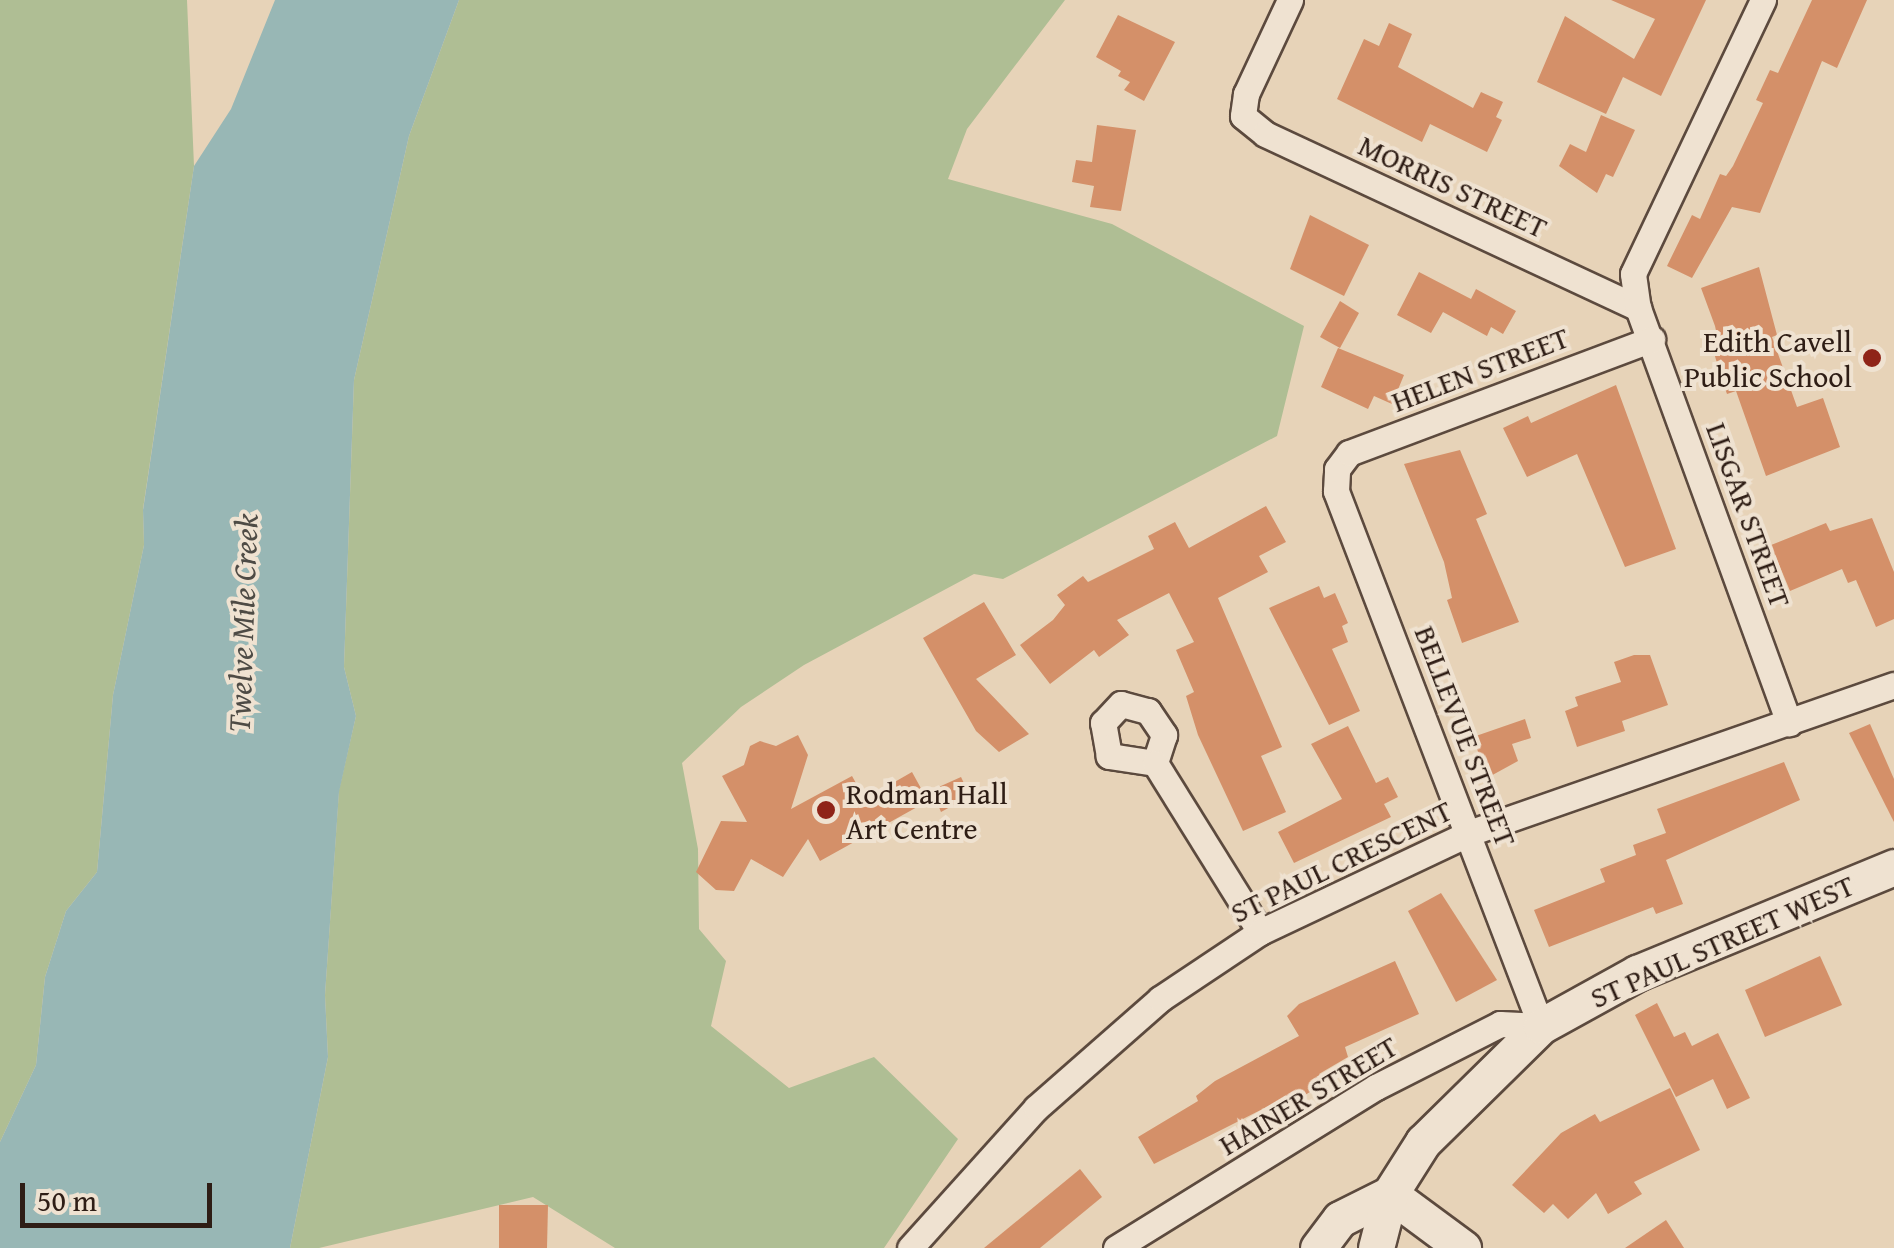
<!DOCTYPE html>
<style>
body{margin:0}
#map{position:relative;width:1894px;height:1248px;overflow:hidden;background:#e7d3b8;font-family:"Gentium Book Plus",serif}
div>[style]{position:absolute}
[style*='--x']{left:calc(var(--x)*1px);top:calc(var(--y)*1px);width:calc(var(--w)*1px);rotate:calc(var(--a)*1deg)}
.green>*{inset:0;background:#afbe94}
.water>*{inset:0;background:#98b7b5}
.building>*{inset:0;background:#d49069}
.roads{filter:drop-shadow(2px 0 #5c4a3e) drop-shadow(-2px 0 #5c4a3e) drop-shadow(0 2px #5c4a3e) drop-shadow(0 -2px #5c4a3e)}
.street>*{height:25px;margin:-12.5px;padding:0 12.5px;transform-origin:12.5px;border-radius:12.5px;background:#efe2d1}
.secondary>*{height:35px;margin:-17.5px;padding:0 17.5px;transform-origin:17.5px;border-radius:17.5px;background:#efe2d1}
.dots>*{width:28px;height:28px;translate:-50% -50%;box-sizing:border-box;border:5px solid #efe2d1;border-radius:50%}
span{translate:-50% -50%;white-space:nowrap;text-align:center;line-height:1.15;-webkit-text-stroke:8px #efe2d1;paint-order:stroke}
.street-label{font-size:30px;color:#2e1d15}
.poi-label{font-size:30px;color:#2e1d15}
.right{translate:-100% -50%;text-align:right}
.left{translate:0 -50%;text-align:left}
.water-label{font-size:32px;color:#4e4b45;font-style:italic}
.scale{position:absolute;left:20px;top:1183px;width:192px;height:45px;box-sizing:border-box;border:5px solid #2e1d15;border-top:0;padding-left:12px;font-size:30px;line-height:35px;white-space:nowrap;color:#2e1d15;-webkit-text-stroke:8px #efe2d1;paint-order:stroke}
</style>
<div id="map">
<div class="green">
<i style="clip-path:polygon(0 0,187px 0,194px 166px,143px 509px,144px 545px,113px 695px,97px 872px,66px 911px,45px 977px,36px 1065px,0 1142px)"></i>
<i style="clip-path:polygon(459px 0,1065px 0,967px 129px,948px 179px,1112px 224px,1304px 326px,1277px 436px,1003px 579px,974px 574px,804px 665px,741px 707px,682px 763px,698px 849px,699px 929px,726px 961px,711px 1026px,789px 1088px,874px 1057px,958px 1139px,884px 1248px,615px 1248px,533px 1197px,319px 1248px,290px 1248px,328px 1057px,325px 995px,339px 790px,356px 716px,344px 667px,354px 380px,409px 136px)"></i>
</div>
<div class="water">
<i style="clip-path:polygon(275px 0,459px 0,409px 136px,354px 380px,344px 667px,356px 716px,339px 792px,325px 995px,328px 1057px,290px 1248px,0 1248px,0 1142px,36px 1065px,45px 977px,66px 911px,97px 872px,113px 695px,144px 545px,143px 510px,194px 166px,231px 109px)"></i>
</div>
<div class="building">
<i style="clip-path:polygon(1611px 0,1706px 0,1661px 96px,1623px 77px,1606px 114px,1537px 82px,1565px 16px,1634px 59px,1655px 19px)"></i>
<i style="clip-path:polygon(1812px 0,1867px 0,1837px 68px,1822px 61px,1760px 213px,1732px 207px,1692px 278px,1667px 266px,1692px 215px,1700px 219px,1720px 174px,1726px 176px,1733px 166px,1763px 103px,1756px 100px,1770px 70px,1778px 73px)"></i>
<i style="clip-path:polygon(1118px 15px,1175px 42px,1144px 101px,1124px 90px,1130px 82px,1118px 76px,1121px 71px,1096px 57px)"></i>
<i style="clip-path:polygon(1389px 23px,1412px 34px,1398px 67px,1473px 108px,1481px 92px,1503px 102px,1496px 117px,1502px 120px,1487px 152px,1430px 124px,1422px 142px,1337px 99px,1364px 39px,1379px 46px)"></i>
<i style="clip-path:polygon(1601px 115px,1635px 130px,1613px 177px,1606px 174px,1597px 193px,1559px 166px,1570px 144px,1586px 152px)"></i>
<i style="clip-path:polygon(1097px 125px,1136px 130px,1121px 211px,1090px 207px,1094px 186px,1072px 182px,1076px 160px,1092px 162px)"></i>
<i style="clip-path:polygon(1310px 215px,1369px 245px,1344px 296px,1290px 269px)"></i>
<i style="clip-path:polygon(1759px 267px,1777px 335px,1772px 337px,1797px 407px,1823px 398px,1840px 447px,1766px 476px,1736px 391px,1727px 394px,1720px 374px,1711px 342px,1718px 340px,1715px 326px,1701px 288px)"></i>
<i style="clip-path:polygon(1419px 272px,1471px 299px,1476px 289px,1516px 311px,1503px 334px,1491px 327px,1487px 336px,1443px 312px,1431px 333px,1397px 315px)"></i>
<i style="clip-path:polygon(1340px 301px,1359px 313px,1340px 348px,1320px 337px)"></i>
<i style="clip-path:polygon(1338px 348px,1404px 375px,1392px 404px,1374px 396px,1368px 409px,1321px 387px)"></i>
<i style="clip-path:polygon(1616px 385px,1676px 549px,1625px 567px,1577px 454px,1527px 477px,1503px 428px,1528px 416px,1531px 423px)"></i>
<i style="clip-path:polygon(1460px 450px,1487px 514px,1476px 519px,1519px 622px,1462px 643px,1447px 600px,1452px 598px,1444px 562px,1404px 464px)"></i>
<i style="clip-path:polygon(1266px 506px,1286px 542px,1259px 556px,1268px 572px,1218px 598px,1282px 747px,1261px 756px,1286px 812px,1243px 831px,1198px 735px,1186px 696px,1194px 692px,1176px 650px,1194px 642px,1169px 593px,1117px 620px,1129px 635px,1099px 657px,1094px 650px,1050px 684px,1020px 645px,1053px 620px,1065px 605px,1057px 595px,1083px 576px,1088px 582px,1154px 549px,1148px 536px,1175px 522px,1189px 548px)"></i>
<i style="clip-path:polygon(1872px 518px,1894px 572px,1894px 619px,1876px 627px,1856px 580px,1848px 583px,1842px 569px,1790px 591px,1771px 545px,1826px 523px,1830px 531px)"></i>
<i style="clip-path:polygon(1319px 586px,1324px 598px,1335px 593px,1348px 623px,1342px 626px,1348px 642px,1332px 649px,1360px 711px,1329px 725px,1269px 608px)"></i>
<i style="clip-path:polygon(984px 602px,1016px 655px,976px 679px,1029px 734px,999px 752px,976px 731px,923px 638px)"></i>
<i style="clip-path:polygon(1634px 655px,1650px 655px,1668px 705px,1622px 721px,1625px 731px,1577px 747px,1565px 711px,1578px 706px,1575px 697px,1621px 682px,1614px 662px)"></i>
<i style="clip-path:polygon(1525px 719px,1531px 738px,1512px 744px,1518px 761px,1487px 778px,1473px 737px)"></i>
<i style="clip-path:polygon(1870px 724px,1894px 779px,1894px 822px,1849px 733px)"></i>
<i style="clip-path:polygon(1348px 726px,1376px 783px,1388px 777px,1398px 797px,1384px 804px,1391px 817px,1294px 863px,1278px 832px,1342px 799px,1311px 744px)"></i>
<i style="clip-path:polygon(798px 735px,808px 755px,791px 809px,852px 776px,865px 799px,912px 772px,928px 801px,820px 861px,808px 839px,783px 877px,751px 859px,734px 891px,716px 890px,696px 872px,721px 821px,747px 822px,722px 776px,744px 765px,750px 746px,760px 741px,776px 746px)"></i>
<i style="clip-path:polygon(1784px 762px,1800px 800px,1666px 860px,1683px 904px,1656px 914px,1653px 907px,1549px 947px,1534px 910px,1605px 882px,1600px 869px,1636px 855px,1633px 845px,1666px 833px,1657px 809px)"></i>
<i style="clip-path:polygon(961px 777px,970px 796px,941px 812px,932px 790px)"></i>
<i style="clip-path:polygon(1441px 893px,1497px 980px,1456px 1002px,1408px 911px)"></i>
<i style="clip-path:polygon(1820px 956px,1842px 1005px,1765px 1037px,1745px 990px)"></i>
<i style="clip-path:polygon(1395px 961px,1419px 1014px,1345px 1047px,1348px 1057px,1319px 1074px,1324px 1083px,1302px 1097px,1298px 1091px,1154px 1164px,1138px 1137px,1198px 1101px,1196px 1096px,1215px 1081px,1299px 1036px,1287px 1016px,1299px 1004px)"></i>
<i style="clip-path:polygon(1657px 1003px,1674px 1037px,1685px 1032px,1692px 1046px,1718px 1033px,1750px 1098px,1727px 1109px,1713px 1079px,1676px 1097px,1635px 1015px)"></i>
<i style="clip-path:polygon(1670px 1088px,1700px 1150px,1634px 1182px,1642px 1194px,1608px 1214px,1596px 1193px,1568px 1219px,1553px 1204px,1544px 1213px,1512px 1185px,1561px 1133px,1595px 1114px,1600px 1122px)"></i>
<i style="clip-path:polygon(1080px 1169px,1102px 1197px,1040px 1248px,984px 1248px)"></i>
<i style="clip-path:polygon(499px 1205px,548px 1205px,547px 1248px,499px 1248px)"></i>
<i style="clip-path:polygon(1666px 1220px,1684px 1248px,1625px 1248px)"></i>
</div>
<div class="roads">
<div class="street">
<i style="--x:1290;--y:0;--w:104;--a:115.1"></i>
<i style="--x:1246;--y:94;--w:22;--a:98"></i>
<i style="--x:1243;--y:116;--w:28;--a:39"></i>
<i style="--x:1265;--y:134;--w:412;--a:25"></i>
<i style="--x:1763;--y:0;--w:303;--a:115.4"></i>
<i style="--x:1633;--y:274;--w:34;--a:82"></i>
<i style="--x:1638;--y:308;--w:442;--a:70"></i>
<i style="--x:1155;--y:763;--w:47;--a:-171.3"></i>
<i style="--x:1109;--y:756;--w:34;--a:-100"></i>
<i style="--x:1103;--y:723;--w:26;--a:-47"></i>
<i style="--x:1121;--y:704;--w:28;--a:15"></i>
<i style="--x:1148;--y:711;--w:29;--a:56"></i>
<i style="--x:1164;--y:735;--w:29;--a:108"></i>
<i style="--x:1155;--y:763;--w:199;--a:58.1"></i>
<i style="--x:910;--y:1248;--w:188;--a:-48"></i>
<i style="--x:1036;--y:1108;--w:165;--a:-41.3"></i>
<i style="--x:1160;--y:999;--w:120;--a:-33.8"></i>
<i style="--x:1260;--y:932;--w:231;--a:-25.3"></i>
<i style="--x:1469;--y:833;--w:450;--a:-19.2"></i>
<i style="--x:1116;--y:1248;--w:306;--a:-31.8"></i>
<i style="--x:1376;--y:1087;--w:139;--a:-26.9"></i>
<i style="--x:1500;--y:1024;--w:41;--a:2.8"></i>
<i style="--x:1541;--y:1026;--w:573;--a:-110.97"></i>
<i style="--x:1336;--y:491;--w:22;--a:-87"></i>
<i style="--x:1337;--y:469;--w:20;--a:-53"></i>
<i style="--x:1349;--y:453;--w:324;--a:-20.6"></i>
</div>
<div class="secondary">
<i style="--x:1390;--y:1194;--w:91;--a:36.5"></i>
<i style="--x:1318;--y:1248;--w:36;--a:-53"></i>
<i style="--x:1340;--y:1219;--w:56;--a:-26.6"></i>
<i style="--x:1376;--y:1248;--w:56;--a:-75.5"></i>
<i style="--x:1390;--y:1194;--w:62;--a:-57.6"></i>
<i style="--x:1423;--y:1142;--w:165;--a:-44.5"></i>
<i style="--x:1541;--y:1026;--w:110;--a:-28.9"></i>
<i style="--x:1637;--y:973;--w:278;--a:-22.4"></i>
</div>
</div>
<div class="dots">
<i style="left:1872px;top:358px;background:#8f2418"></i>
<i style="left:826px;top:810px;background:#8f2418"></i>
</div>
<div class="street-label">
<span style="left:1453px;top:186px;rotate:25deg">MORRIS STREET</span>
<span style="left:1480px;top:369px;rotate:-21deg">HELEN STREET</span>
<span style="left:1749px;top:515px;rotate:70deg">LISGAR STREET</span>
<span style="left:1466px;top:736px;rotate:69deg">BELLEVUE STREET</span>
<span style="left:1341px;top:861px;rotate:-26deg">ST PAUL CRESCENT</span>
<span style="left:1722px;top:941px;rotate:-24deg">ST PAUL STREET WEST</span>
<span style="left:1308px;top:1095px;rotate:-31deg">HAINER STREET</span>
</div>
<div class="poi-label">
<span class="right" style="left:1852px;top:358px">Edith Cavell<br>Public School</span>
<span class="left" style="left:846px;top:810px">Rodman Hall<br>Art Centre</span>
</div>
<div class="water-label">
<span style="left:243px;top:623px;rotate:-88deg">Twelve Mile Creek</span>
</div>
<div class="scale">50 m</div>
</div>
